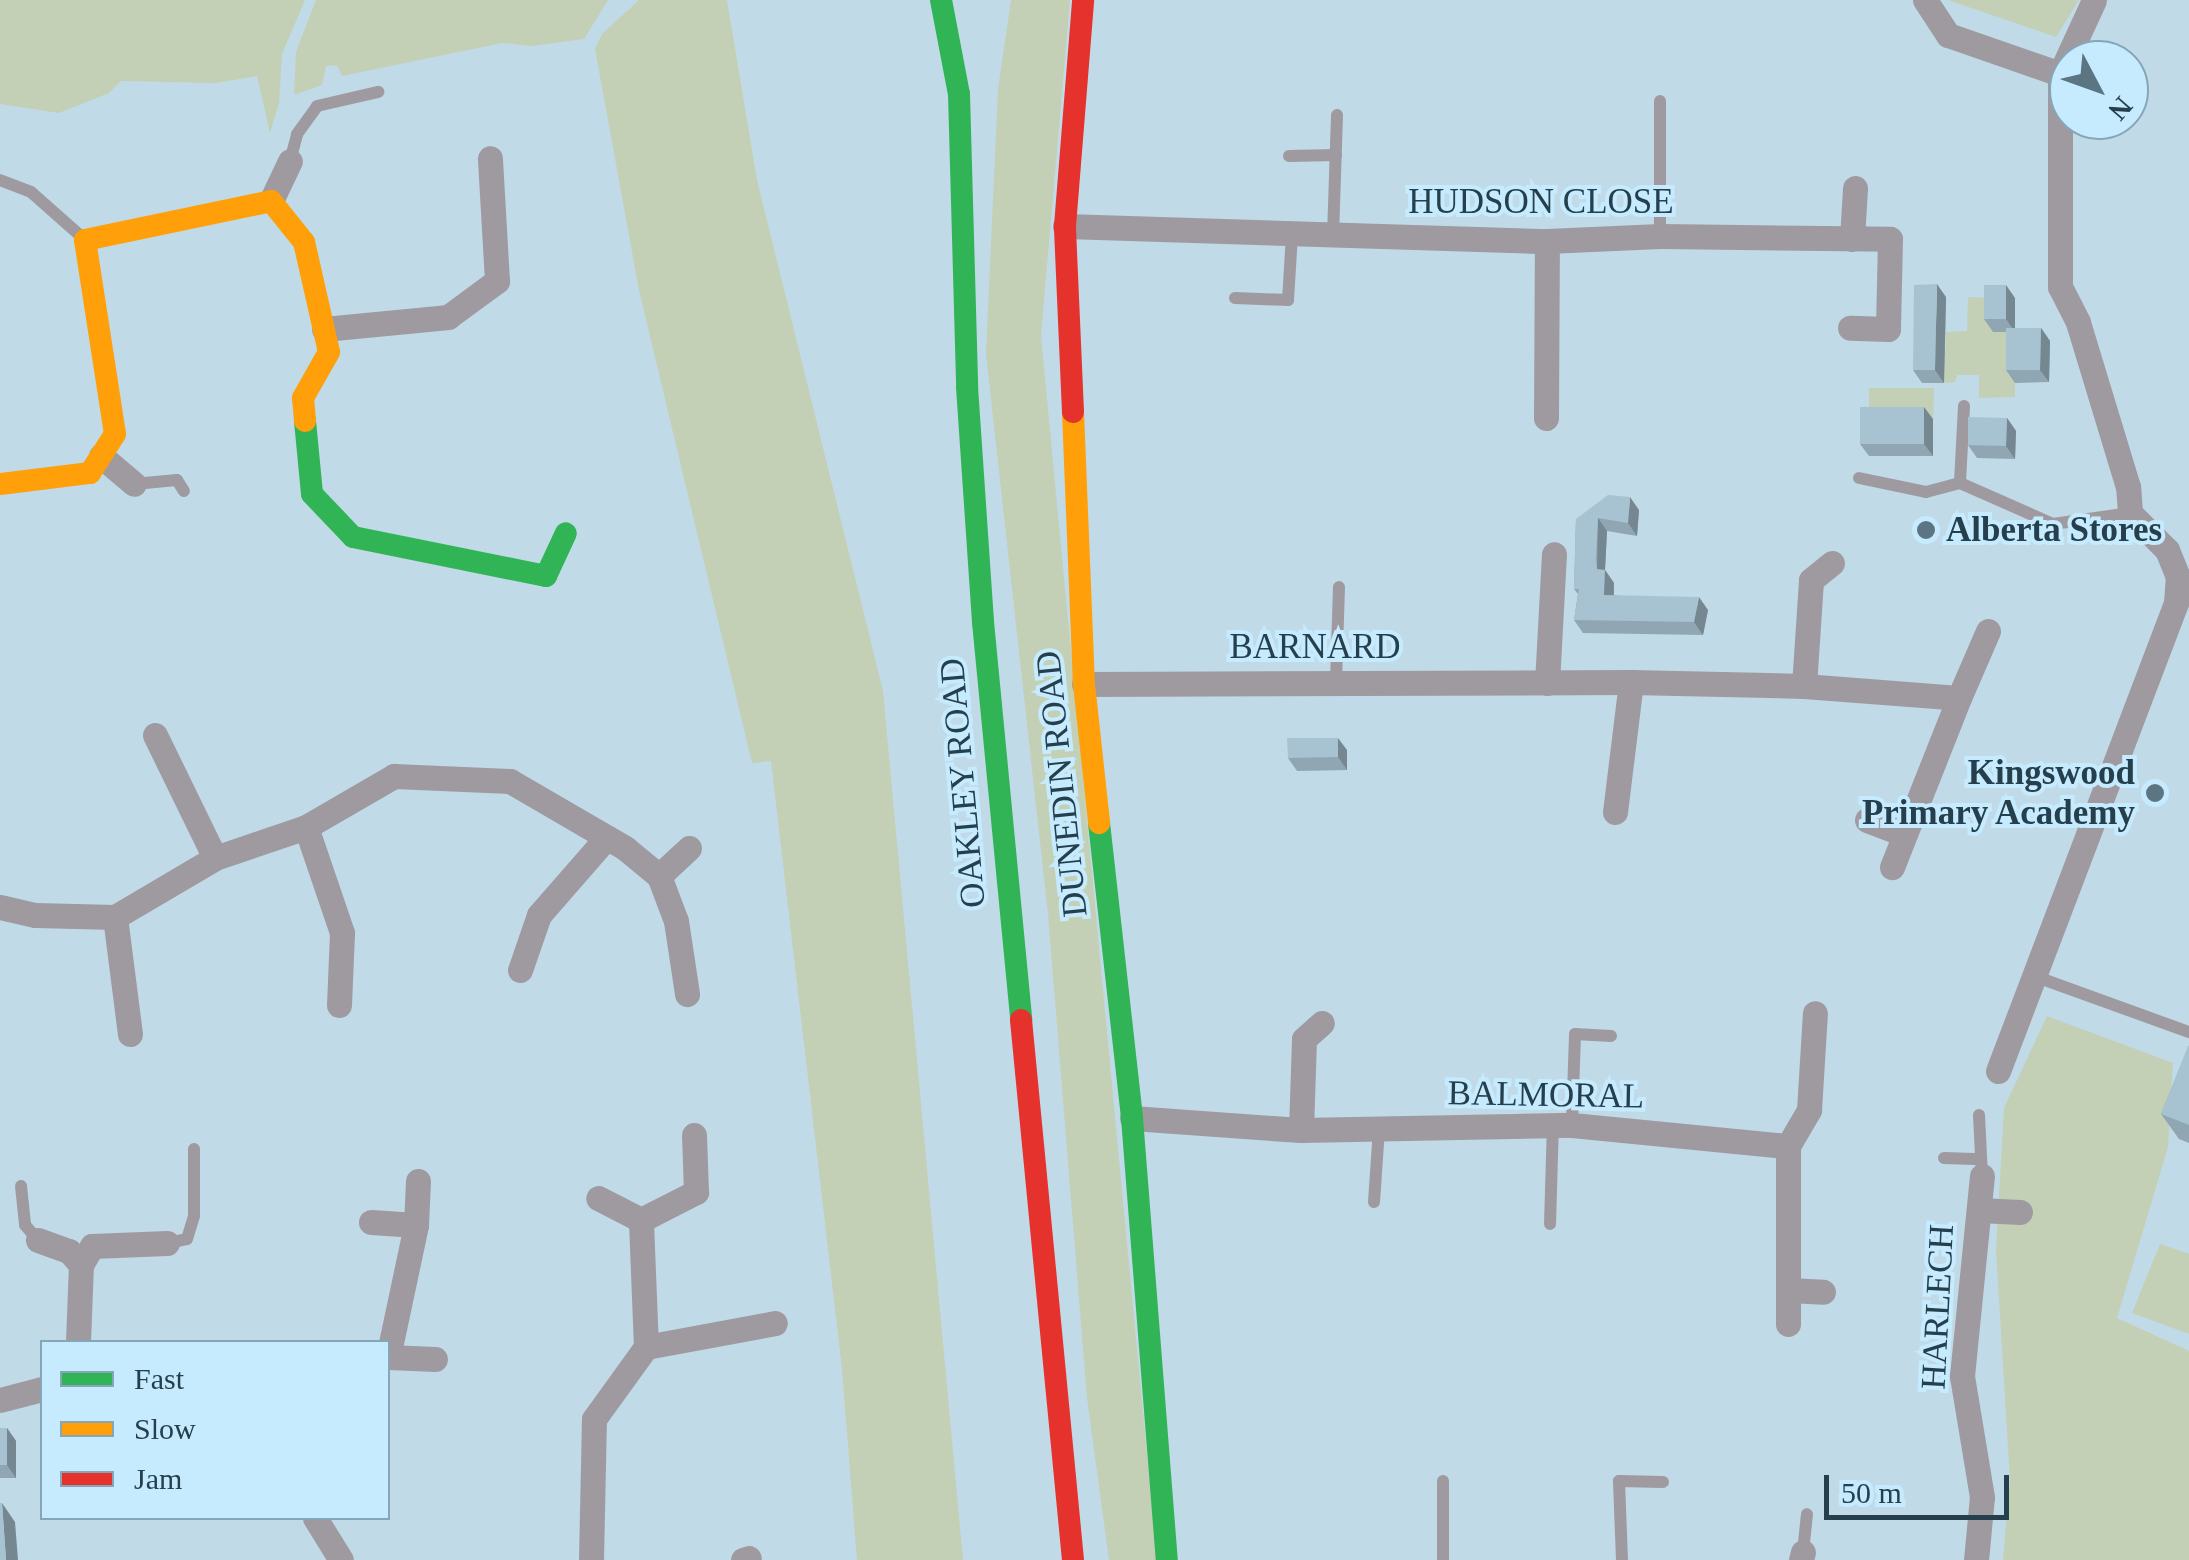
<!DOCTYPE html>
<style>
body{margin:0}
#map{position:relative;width:2189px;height:1560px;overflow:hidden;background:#c0dae8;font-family:Georgia,serif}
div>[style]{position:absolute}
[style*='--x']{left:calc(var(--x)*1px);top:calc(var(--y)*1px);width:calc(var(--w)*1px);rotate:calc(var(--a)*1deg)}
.green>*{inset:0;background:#c3d0b6}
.lane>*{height:12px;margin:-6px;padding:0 6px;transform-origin:6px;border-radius:6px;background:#9f9aa0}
.street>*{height:25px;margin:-12.5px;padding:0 12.5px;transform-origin:12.5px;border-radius:12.5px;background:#9f9aa0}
.fast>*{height:22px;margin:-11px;padding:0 11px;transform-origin:11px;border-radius:11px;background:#30b455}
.slow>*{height:22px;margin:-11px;padding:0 11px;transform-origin:11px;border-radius:11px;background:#ff9f0a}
.jam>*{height:22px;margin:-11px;padding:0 11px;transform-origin:11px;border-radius:11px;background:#e5322d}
.wall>*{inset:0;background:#90a7b3}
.shaded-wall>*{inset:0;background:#758892}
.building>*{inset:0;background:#a7c2d0}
.dots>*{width:28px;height:28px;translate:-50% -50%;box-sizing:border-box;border:5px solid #c6ebff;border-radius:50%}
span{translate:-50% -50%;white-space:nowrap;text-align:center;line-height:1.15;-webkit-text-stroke:8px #c6ebff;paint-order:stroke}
.street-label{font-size:35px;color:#253f4c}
.poi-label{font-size:35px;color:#253f4c;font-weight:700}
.left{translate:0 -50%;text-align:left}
.right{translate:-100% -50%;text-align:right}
.legend{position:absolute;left:40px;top:1340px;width:350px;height:180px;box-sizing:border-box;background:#c6ebff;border:2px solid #86a6b7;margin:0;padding:12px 18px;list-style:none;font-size:30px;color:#253f4c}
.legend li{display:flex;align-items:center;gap:20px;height:50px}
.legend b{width:50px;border:2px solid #86a6b7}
.north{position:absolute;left:2049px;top:40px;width:100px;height:100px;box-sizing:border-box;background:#c6ebff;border:2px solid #86a6b7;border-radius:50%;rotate:131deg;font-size:28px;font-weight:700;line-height:40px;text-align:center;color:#253f4c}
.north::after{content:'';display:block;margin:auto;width:35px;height:45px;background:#5b7583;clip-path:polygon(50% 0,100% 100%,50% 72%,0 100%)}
.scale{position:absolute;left:1824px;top:1475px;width:185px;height:45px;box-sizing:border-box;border:5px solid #253f4c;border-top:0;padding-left:12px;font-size:30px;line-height:35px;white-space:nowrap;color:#253f4c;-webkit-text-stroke:8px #c6ebff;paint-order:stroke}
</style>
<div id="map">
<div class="green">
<i style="clip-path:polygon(0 0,305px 0,282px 54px,279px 103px,270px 133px,257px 76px,216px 83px,121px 81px,109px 93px,59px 113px,0 104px)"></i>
<i style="clip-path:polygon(316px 0,608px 0,584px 39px,532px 46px,502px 43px,342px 76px,337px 65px,326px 66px,322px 85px,294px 95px,296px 52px)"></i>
<i style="clip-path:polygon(639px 0,727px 0,757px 180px,883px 691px,963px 1560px,857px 1560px,842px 1369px,771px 761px,752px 763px,639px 290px,595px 49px,602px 34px)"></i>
<i style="clip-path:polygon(1011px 0,1070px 0,1041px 335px,1157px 1560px,1109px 1560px,1087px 1398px,1048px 914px,986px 354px,998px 89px)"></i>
<i style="clip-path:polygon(1948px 0,2079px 0,2056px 37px)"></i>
<i style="clip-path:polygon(1968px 297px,1993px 298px,2015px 332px,2015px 397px,1979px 398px,1979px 375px,1957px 375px,1955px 382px,1944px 383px,1946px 332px,1967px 331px)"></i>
<i style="clip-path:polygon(1869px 388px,1934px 388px,1933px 419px,1869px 420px)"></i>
<i style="clip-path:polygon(2047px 1016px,2173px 1063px,2168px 1147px,2117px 1318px,2189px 1351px,2189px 1560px,2003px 1560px,2010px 1480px,1996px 1250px,2004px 1108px)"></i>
<i style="clip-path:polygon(2160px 1244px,2189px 1254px,2189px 1334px,2132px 1313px)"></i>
</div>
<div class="lane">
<i style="--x:1289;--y:156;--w:47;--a:-1.2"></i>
<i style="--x:290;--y:161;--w:28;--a:-75"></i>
<i style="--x:297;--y:134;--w:34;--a:-54"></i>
<i style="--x:317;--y:106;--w:63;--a:-12.9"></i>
<i style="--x:0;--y:180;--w:33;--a:21"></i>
<i style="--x:31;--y:192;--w:69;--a:41.5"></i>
<i style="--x:1333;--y:236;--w:121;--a:-88.1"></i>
<i style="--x:1660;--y:236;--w:135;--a:-90"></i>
<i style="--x:1235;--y:298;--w:53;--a:2.2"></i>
<i style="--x:1288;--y:300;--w:65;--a:-86.5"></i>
<i style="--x:1964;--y:406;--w:77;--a:93"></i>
<i style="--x:1960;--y:483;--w:102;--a:23.8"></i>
<i style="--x:2053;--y:524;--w:78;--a:-8.1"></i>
<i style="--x:1859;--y:478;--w:68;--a:11.8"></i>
<i style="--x:1926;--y:492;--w:35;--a:-15"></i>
<i style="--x:134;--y:484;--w:43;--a:-5.3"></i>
<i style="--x:177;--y:480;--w:13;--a:58"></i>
<i style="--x:1336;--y:682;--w:95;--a:-88.2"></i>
<i style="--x:2034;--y:976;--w:165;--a:19.9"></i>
<i style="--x:1979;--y:1115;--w:61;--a:87.2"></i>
<i style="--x:1572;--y:1125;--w:91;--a:-88.1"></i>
<i style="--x:1575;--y:1034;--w:36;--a:3"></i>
<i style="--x:1944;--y:1158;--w:37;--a:2"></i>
<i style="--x:21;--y:1186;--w:39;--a:84"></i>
<i style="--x:25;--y:1225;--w:20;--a:49"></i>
<i style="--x:1374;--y:1202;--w:74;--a:-86.1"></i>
<i style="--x:1550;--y:1224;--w:99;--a:-88.3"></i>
<i style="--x:167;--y:1243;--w:20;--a:-11"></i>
<i style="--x:187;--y:1239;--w:24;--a:-73"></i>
<i style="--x:194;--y:1216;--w:67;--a:-90"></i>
<i style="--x:1443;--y:1481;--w:79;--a:90"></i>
<i style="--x:1803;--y:1552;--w:38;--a:-84"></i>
<i style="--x:1622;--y:1560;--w:79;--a:-92.2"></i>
<i style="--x:1619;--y:1481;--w:44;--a:1.3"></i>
</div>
<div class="street">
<i style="--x:1925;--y:0;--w:42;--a:56.7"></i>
<i style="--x:1948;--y:35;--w:119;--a:19.2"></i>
<i style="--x:271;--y:201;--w:44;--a:-64.6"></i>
<i style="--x:1065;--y:226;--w:482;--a:1.8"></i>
<i style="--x:1547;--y:241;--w:113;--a:-2.5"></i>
<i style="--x:1660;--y:236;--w:230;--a:0.7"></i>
<i style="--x:1890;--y:239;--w:90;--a:91.3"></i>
<i style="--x:1888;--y:329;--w:38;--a:-178"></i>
<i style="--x:1852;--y:239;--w:51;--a:-86.6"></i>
<i style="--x:324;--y:329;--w:125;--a:-5.5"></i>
<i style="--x:448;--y:317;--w:61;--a:-36.3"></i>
<i style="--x:497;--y:281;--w:123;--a:-93.3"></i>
<i style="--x:1546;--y:418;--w:177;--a:-89.7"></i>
<i style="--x:101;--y:456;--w:43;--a:40.3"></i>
<i style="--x:1547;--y:683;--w:129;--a:-86.9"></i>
<i style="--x:1084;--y:684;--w:547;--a:-0.21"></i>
<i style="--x:1631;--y:682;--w:173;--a:1.3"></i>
<i style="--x:1804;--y:686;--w:155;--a:4.4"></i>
<i style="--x:1959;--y:698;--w:182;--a:111.6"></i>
<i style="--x:1804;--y:686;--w:106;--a:-86.2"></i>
<i style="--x:1811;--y:580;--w:27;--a:-39"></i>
<i style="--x:1959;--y:698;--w:73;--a:-66.6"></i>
<i style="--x:155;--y:735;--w:137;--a:64"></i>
<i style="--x:1615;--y:812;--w:131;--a:-83"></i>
<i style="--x:1867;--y:820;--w:40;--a:21"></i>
<i style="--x:306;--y:827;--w:112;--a:71.2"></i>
<i style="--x:342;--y:933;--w:72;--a:92.4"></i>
<i style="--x:659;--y:876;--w:41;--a:-43"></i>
<i style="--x:0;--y:907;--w:36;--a:13"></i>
<i style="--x:35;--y:915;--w:80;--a:1.4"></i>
<i style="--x:115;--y:917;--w:116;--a:-30.5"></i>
<i style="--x:215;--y:858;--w:96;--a:-18.8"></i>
<i style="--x:306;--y:827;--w:102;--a:-30.1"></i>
<i style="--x:394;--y:776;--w:116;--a:2.5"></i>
<i style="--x:510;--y:781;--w:133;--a:30.2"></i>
<i style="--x:625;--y:848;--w:44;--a:39.5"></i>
<i style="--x:659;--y:876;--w:48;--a:69.3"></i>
<i style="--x:676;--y:921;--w:74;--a:81.4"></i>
<i style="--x:115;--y:917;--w:118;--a:82.7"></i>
<i style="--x:520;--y:970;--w:58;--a:-70.9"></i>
<i style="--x:539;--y:915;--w:103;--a:-48.9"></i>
<i style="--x:1998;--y:1071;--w:501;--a:-69.18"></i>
<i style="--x:2176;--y:603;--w:26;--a:-86"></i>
<i style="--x:2178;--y:577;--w:29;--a:-112"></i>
<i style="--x:2167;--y:550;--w:52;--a:-135"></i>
<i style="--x:2130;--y:513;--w:26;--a:-94"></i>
<i style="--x:2128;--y:487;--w:172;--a:-106.9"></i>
<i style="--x:2078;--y:322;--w:39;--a:-117"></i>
<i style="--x:2060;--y:287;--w:213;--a:-90"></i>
<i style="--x:2060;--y:74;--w:81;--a:-65.3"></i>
<i style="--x:1132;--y:1118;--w:169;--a:4.1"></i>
<i style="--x:1301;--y:1130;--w:271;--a:-1.1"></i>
<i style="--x:1572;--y:1125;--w:217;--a:5.6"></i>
<i style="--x:1788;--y:1146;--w:178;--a:90"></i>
<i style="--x:1301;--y:1130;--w:91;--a:-88.1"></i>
<i style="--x:1304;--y:1039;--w:24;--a:-42"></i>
<i style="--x:1788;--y:1146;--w:42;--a:-59.7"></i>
<i style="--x:1809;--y:1110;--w:97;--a:-86.5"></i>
<i style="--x:1979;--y:1210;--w:41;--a:2.8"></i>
<i style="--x:641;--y:1220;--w:62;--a:-27"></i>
<i style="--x:696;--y:1192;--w:57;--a:-92"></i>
<i style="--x:371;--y:1222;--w:45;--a:3.8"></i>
<i style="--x:38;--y:1240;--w:33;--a:20"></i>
<i style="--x:69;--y:1251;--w:18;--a:49"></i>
<i style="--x:1788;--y:1290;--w:35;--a:3"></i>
<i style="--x:78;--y:1342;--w:77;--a:-87.8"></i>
<i style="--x:81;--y:1265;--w:22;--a:-60"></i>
<i style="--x:92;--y:1246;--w:75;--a:-2.3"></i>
<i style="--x:646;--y:1347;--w:131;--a:-10.5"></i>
<i style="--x:388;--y:1357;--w:135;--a:-78"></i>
<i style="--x:416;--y:1225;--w:44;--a:-87.4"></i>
<i style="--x:388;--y:1357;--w:47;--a:2.4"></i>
<i style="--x:0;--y:1400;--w:43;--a:-14.7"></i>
<i style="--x:315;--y:1518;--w:49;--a:58.2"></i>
<i style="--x:591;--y:1560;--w:141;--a:-88.8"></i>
<i style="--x:594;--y:1419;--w:89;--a:-54.2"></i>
<i style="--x:646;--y:1347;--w:127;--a:-92.3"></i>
<i style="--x:641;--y:1220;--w:48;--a:-152.9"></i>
<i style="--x:743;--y:1560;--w:6;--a:-18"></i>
<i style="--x:1801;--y:1560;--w:8;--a:-76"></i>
<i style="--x:1976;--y:1560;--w:63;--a:-84.6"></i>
<i style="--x:1982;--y:1497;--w:123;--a:-99.4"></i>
<i style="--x:1962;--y:1376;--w:201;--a:-84.3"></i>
</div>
<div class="fast">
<i style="--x:941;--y:0;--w:96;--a:79.2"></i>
<i style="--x:959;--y:94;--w:293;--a:88.4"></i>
<i style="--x:967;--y:387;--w:236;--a:86.1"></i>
<i style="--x:983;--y:622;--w:400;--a:84.5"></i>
<i style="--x:305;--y:421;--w:73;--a:84.5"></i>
<i style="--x:312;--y:494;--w:59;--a:46.4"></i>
<i style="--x:353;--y:537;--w:197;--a:11.4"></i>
<i style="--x:546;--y:576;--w:47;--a:-65.1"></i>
<i style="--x:1099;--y:823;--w:297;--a:83.6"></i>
<i style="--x:1132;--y:1118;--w:443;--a:85.5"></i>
</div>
<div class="slow">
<i style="--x:1073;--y:412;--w:272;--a:87.7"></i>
<i style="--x:1084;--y:684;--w:140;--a:83.8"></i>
<i style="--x:0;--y:484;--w:91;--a:-7"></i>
<i style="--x:90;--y:473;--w:46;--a:-57.3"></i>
<i style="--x:115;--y:434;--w:196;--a:-98.8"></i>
<i style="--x:85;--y:240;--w:190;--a:-11.8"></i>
<i style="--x:271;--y:201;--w:53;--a:51.2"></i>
<i style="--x:304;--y:242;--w:113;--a:77.2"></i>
<i style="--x:329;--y:352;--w:53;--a:119.5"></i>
<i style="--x:303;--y:398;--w:23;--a:85"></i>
</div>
<div class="jam">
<i style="--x:1073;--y:412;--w:186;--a:-92.5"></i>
<i style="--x:1065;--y:226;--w:227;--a:-85.4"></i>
<i style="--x:1021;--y:1020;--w:542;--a:84.5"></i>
</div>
<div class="wall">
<i style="clip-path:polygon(1946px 297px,1944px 383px,1922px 383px,1913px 370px)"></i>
<i style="clip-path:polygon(2015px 298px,2015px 328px,2041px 328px,2050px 341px,2049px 382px,2015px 383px,2006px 370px,2006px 332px,1993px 332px,1984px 319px)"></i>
<i style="clip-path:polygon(2007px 418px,2016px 431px,2015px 459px,1977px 458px,1968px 445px)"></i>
<i style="clip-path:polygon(1933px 419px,1933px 456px,1869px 456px,1860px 444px)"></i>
<i style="clip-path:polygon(1639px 510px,1637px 536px,1607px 531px,1605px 570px,1614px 583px,1614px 595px,1708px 610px,1703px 635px,1583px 633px,1574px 620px,1578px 594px,1574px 589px,1576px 519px)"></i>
<i style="clip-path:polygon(1347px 750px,1347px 770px,1297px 771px,1288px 758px)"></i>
<i style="clip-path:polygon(2189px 1046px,2189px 1143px,2179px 1139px,2161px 1114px)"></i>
<i style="clip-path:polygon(0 1428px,7px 1428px,16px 1441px,16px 1478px,0 1478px)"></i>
</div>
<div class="shaded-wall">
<i style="clip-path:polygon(1937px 284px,1946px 297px,1944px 383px,1935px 370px)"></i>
<i style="clip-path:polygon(2006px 285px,2015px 298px,2015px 332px,2006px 319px)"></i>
<i style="clip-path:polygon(2041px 328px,2050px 341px,2049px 382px,2040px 370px)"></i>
<i style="clip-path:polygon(1924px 407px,1933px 419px,1933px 456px,1924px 444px)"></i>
<i style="clip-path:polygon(2007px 418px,2016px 431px,2015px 459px,2006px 446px)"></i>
<i style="clip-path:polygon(1630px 497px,1639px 510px,1637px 536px,1628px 523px)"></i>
<i style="clip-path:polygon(1598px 518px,1607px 531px,1605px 570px,1614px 583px,1613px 608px,1604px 595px,1597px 569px)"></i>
<i style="clip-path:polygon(1699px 597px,1708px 610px,1703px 635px,1694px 622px)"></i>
<i style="clip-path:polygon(1338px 738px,1347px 750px,1347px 770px,1338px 757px)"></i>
<i style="clip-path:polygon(7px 1428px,16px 1441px,16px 1478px,7px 1465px)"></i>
<i style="clip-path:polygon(2px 1503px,15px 1522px,18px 1560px,6px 1560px)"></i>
</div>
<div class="building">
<i style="clip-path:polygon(1937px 284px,1935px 370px,1913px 370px,1914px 285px)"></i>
<i style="clip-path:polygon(1984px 285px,2006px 285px,2006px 319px,1984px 319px)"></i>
<i style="clip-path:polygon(2006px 328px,2041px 328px,2040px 370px,2006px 370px)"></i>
<i style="clip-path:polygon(1860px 407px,1924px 407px,1924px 444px,1860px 444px)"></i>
<i style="clip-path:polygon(1968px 417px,2007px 418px,2006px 446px,1968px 445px)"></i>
<i style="clip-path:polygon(1608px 495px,1630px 497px,1628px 523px,1598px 518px,1596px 559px,1597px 569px,1605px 570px,1604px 595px,1699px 597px,1694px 622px,1574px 620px,1579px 589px,1574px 589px,1576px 519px)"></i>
<i style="clip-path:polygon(1287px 738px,1338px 738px,1338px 757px,1288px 758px)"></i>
<i style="clip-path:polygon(2188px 1046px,2189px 1046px,2189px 1125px,2161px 1114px)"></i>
<i style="clip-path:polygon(0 1428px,7px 1428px,7px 1465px,0 1465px)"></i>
<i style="clip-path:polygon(0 1503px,2px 1503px,6px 1560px,0 1560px)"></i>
</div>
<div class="dots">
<i style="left:1926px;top:530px;background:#5b7583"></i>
<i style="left:2155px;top:793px;background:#5b7583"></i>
</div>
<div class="street-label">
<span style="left:1541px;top:202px">HUDSON CLOSE</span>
<span style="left:1315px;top:647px">BARNARD</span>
<span style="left:963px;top:783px;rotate:-95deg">OAKLEY ROAD</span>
<span style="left:1062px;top:784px;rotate:-96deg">DUNEDIN ROAD</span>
<span style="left:1546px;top:1095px;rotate:1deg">BALMORAL</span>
<span style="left:1938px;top:1307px;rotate:-87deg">HARLECH</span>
</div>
<div class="poi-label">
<span class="left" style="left:1946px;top:530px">Alberta Stores</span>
<span class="right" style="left:2135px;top:793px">Kingswood<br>Primary Academy</span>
</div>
<ul class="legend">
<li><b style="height:12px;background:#30b455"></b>Fast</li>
<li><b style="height:12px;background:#ff9f0a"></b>Slow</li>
<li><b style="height:12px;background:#e5322d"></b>Jam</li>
</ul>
<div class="north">N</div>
<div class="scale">50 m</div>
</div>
